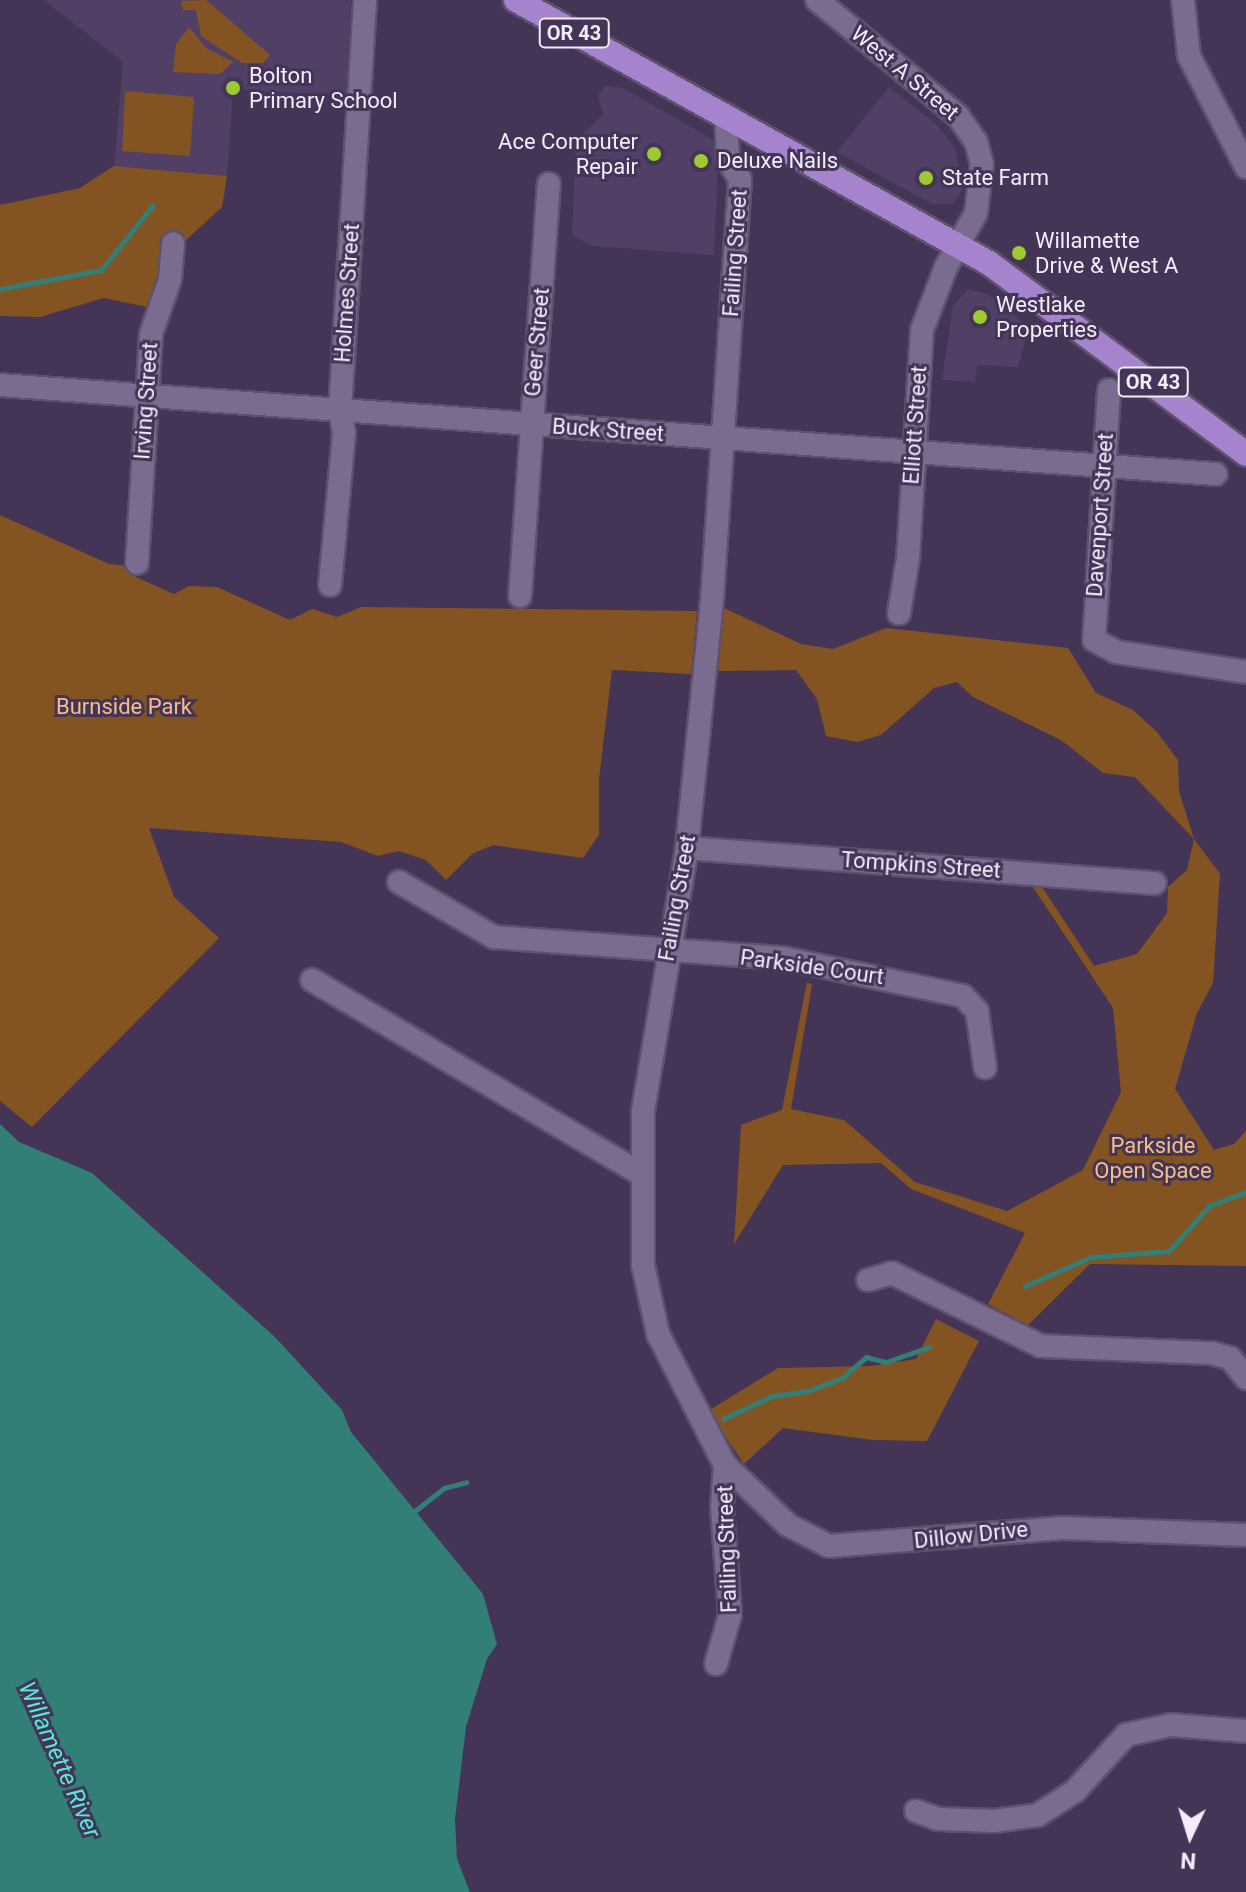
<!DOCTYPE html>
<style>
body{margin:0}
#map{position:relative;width:1246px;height:1892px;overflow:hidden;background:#443455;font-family:Roboto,sans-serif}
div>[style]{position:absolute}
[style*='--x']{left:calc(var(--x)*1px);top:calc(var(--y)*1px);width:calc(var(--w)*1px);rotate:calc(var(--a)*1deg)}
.built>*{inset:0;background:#523f65}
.green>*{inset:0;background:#835421}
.water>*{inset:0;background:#317f76}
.stream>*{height:5px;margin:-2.5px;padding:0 2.5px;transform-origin:2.5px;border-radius:2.5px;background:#317f76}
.roads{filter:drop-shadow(2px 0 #5e516d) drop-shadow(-2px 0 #5e516d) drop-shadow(0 2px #5e516d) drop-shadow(0 -2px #5e516d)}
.minor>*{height:22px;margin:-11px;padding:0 11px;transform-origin:11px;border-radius:11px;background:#7b6b8f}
.major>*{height:24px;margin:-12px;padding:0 12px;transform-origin:12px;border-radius:12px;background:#a684cd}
.dots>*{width:22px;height:22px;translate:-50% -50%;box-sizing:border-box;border:4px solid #443455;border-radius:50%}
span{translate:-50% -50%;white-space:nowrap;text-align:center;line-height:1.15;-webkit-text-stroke:6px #443455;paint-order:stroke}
.shield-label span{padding:2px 6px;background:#443455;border:2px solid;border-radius:6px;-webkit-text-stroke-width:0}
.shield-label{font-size:20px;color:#f3ecfd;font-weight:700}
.street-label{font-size:22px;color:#f3ecfd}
.poi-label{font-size:22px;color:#f3ecfd}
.left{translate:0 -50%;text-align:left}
.right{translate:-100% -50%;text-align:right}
.park-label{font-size:22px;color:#f5bd87}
.water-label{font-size:24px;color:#55eada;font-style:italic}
.north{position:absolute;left:1150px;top:1796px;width:80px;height:80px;-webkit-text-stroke:6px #443455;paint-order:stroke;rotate:184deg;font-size:22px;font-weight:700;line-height:32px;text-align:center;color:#f3ecfd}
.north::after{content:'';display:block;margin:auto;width:28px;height:36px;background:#f3ecfd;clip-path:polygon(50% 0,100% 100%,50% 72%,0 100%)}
</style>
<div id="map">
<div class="built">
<i style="clip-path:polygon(44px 0,351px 0,346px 95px,233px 90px,227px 176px,114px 166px,123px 62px)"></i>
<i style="clip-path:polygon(605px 86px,623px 88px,719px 143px,714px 255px,593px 246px,572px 235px,576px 141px,603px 115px,598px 97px)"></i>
<i style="clip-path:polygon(889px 87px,935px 123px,955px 147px,963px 189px,953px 204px,932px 204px,837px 152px)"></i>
<i style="clip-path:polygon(968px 289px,987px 294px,1029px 327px,1018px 367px,977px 365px,975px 382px,942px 380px,953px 305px)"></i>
</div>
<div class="green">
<i style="clip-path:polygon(206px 0,270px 55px,263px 63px,242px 63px,201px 36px,196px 10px,183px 10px,181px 1px)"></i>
<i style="clip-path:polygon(189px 27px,206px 48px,233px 62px,220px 74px,173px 72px,176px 44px)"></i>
<i style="clip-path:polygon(125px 91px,194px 97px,190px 156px,122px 151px)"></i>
<i style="clip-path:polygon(114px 166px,227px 176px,222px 207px,185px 241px,166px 240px,152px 308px,104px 298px,40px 317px,0 316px,0 205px,80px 188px)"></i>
<i style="clip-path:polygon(0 515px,109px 564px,128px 566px,136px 577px,174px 594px,189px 586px,217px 587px,290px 620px,312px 609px,337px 617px,361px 607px,697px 611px,691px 674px,612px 670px,599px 779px,599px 835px,583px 858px,493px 845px,472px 854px,446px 880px,426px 860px,399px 851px,378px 856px,341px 842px,149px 828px,174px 897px,219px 938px,32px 1127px,0 1101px)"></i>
<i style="clip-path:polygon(724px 608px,801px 644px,833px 649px,886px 628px,1068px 648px,1096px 693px,1133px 710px,1157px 732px,1178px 760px,1179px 791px,1194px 839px,1220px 874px,1213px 983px,1197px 1013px,1175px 1089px,1214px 1150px,1234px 1144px,1246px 1131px,1246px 1266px,1090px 1264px,1028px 1325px,988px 1304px,1025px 1233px,911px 1189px,881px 1163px,783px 1165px,734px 1244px,741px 1125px,782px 1110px,807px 982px,812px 985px,791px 1109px,844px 1120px,915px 1182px,1007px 1211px,1083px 1170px,1121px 1092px,1113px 1008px,1031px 884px,1040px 884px,1094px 966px,1137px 954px,1167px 913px,1168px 887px,1187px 870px,1194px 839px,1135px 777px,1103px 773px,1061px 740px,973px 697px,957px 682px,934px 688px,881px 735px,857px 742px,826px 736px,817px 699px,796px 670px,718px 671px)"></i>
<i style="clip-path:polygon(936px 1319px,979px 1341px,927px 1441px,873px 1440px,783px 1428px,744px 1464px,708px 1411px,778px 1368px,871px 1366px,916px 1359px)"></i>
</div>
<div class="water">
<i style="clip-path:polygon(0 1124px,19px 1142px,92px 1173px,275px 1337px,342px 1410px,351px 1432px,483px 1594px,497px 1644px,487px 1659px,466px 1727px,455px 1819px,457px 1859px,470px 1892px,0 1892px)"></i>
</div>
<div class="stream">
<i style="--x:0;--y:289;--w:103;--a:-10.7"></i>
<i style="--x:101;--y:270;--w:83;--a:-51.3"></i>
<i style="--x:1025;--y:1286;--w:72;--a:-23.7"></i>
<i style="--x:1091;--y:1257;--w:78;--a:-4.4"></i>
<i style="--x:1169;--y:1251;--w:60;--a:-48.4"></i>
<i style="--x:1209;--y:1206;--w:40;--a:-21"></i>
<i style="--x:723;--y:1419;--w:54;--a:-25.1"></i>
<i style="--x:772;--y:1396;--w:36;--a:-8"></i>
<i style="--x:808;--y:1391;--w:36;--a:-21"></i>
<i style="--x:842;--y:1378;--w:32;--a:-41"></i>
<i style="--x:866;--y:1357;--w:21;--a:14"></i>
<i style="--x:886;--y:1362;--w:46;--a:-19.2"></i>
<i style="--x:416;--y:1510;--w:36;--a:-38"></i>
<i style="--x:444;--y:1488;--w:23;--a:-15"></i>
</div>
<div class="roads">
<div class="minor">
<i style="--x:817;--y:0;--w:183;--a:39.4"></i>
<i style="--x:958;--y:116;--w:32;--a:55"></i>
<i style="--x:976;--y:142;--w:23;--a:75"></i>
<i style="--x:982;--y:164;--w:49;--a:97"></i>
<i style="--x:976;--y:213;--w:62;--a:119.1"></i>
<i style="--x:946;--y:267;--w:67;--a:110.9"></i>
<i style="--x:922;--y:330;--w:228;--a:93.5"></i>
<i style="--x:908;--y:558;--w:56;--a:99.3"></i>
<i style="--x:1183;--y:0;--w:56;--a:83.9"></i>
<i style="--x:1189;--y:56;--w:125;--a:62.8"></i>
<i style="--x:726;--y:115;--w:45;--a:87.5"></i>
<i style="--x:728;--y:160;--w:22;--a:58"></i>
<i style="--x:740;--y:179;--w:422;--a:93.8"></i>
<i style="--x:712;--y:600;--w:249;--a:95.8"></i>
<i style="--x:687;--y:848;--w:268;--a:99.5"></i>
<i style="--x:643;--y:1112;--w:153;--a:90"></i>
<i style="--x:643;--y:1265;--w:71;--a:77.7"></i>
<i style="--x:658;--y:1334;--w:147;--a:62.9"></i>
<i style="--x:725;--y:1465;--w:87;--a:43.6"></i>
<i style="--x:788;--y:1525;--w:46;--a:27.1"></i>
<i style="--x:829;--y:1546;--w:235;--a:-4.4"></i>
<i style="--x:1063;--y:1528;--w:183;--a:2.2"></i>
<i style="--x:0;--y:385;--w:1219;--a:4.19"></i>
<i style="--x:1109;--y:390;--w:250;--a:93.4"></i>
<i style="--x:1094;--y:640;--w:26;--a:28"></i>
<i style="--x:1117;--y:652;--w:131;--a:8.8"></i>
<i style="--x:137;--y:563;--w:229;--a:-86.5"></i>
<i style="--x:151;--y:334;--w:58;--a:-70.9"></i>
<i style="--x:170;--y:279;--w:36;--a:-85"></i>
<i style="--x:330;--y:585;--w:153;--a:-84.7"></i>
<i style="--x:344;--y:433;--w:23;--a:-100"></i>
<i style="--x:340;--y:410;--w:411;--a:-86.5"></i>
<i style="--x:520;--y:596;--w:413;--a:-86"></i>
<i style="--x:687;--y:848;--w:469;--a:4.3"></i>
<i style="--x:399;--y:882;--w:110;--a:30.1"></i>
<i style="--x:494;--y:937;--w:290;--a:4.2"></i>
<i style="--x:783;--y:958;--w:184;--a:11.9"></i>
<i style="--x:963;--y:996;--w:21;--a:47"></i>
<i style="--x:977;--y:1011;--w:57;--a:81.9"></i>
<i style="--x:312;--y:980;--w:383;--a:30.5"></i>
<i style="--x:868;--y:1280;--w:25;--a:-16"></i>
<i style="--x:892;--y:1273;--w:166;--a:26.1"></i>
<i style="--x:1041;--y:1346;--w:170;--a:2.4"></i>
<i style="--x:1211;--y:1353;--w:20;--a:15"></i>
<i style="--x:1230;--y:1358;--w:26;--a:51"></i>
<i style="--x:716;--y:1664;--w:51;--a:-74.1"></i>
<i style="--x:730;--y:1615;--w:109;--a:-94.2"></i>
<i style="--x:722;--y:1506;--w:41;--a:-85.8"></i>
<i style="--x:916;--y:1811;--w:23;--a:20"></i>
<i style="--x:938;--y:1819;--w:56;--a:2"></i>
<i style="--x:994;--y:1821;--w:44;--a:-7.8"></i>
<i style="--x:1038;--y:1815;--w:44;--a:-33"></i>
<i style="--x:1075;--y:1791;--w:76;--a:-47.7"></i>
<i style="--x:1126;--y:1735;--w:46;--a:-12.5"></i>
<i style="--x:1171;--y:1725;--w:75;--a:4.6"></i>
</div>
<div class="major">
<i style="--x:516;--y:0;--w:541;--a:29.08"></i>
<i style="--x:989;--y:263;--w:320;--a:36.6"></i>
</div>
</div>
<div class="dots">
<i style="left:233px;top:88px;background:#9dca30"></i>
<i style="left:654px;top:154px;background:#9dca30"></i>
<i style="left:701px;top:161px;background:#9dca30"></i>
<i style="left:926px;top:178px;background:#9dca30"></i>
<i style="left:1019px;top:253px;background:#9dca30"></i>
<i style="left:980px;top:317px;background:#9dca30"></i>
</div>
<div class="shield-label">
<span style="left:574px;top:33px">OR 43</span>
<span style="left:1153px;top:382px">OR 43</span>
</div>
<div class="street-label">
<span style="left:905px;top:73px;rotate:40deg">West A Street</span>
<span style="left:735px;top:253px;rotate:-86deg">Failing Street</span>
<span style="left:347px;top:293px;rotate:-86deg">Holmes Street</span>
<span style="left:537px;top:342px;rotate:-85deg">Geer Street</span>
<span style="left:146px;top:401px;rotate:-86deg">Irving Street</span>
<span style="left:915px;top:425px;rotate:-86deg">Elliott Street</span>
<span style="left:608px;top:430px;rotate:4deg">Buck Street</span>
<span style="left:1100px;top:515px;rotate:-86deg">Davenport Street</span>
<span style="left:921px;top:865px;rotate:4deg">Tompkins Street</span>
<span style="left:677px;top:898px;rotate:-80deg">Failing Street</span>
<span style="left:812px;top:967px;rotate:8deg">Parkside Court</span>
<span style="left:971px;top:1535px;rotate:-6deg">Dillow Drive</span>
<span style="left:727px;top:1549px;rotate:-92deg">Failing Street</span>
</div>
<div class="poi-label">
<span class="left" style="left:249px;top:88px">Bolton<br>Primary School</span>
<span class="right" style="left:638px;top:154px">Ace Computer<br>Repair</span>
<span class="left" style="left:717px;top:161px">Deluxe Nails</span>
<span class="left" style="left:942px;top:178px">State Farm</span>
<span class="left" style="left:1035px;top:253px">Willamette<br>Drive &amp; West A</span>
<span class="left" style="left:996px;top:317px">Westlake<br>Properties</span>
</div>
<div class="park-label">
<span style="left:124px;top:707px">Burnside Park</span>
<span style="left:1153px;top:1158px">Parkside<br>Open Space</span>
</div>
<div class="water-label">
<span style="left:59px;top:1760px;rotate:66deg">Willamette River</span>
</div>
<div class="north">N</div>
</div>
